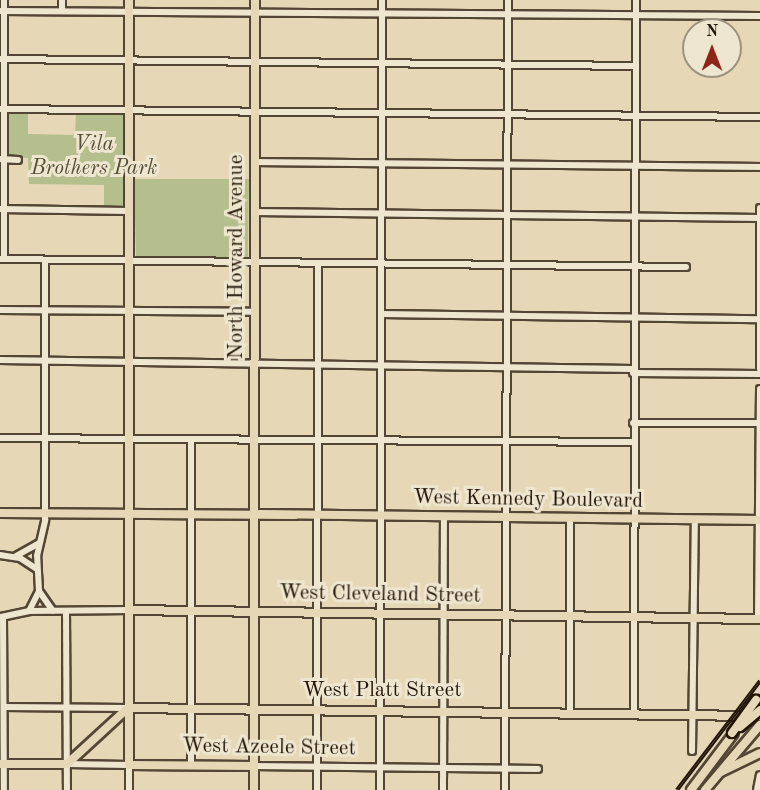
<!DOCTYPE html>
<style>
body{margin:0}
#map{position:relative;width:760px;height:790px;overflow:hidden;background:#e6d8b6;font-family:"Old Standard TT",serif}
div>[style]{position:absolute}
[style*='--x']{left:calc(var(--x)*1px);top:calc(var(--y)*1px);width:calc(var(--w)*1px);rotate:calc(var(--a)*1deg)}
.green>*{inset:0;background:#b5bf8e}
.roads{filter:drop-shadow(2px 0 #534634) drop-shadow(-2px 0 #534634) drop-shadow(0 2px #534634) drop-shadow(0 -2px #534634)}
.minor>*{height:6px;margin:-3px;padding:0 3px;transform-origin:3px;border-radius:3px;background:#efe6d0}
.major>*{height:8px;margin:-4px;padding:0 4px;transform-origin:4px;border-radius:4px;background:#e6d8b6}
.highway>*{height:8px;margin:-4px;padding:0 4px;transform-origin:4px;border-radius:4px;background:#e6d8b6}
.rail>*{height:4px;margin-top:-2px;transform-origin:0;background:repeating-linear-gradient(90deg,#efe6d0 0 4.5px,#221508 0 9px);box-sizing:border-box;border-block:2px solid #221508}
.bridges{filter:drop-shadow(2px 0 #221508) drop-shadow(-2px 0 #221508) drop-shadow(0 2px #221508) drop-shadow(0 -2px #221508)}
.highway-bridge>*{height:8px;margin:-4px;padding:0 4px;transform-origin:4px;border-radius:4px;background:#e6d8b6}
span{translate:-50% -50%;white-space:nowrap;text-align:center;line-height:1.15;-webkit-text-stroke:6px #efe6d0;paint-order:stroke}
.park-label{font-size:21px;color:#555037;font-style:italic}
.street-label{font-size:21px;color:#221508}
.north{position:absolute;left:682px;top:18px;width:60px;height:60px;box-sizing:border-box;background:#efe6d0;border:2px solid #9d9280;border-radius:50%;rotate:0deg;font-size:16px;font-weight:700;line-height:24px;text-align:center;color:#221508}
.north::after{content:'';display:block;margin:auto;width:21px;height:27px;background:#8f2418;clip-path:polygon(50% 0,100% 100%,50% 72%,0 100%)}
</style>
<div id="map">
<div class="green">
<i style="clip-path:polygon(28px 111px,28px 134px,75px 135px,76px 111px,123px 114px,123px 207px,104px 208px,104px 185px,29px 184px,28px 158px,6px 157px,6px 114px)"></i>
<i style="clip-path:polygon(134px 179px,249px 179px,248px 257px,136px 257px)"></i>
</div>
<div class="roads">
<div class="minor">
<i style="--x:4;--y:0;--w:259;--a:90"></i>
<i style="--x:0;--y:11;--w:760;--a:0.38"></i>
<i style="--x:62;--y:11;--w:11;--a:-90"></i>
<i style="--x:0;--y:59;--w:635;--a:0.63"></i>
<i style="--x:0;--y:109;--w:760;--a:0.6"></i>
<i style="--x:0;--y:159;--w:18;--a:3"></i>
<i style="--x:255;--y:162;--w:505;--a:0.57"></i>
<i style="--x:760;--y:208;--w:161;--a:90"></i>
<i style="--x:0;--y:209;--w:128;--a:0.9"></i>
<i style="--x:255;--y:212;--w:505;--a:0.68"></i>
<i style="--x:0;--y:259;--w:686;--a:0.67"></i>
<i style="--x:0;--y:310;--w:255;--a:0.4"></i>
<i style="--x:381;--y:314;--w:379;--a:0.8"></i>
<i style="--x:0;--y:360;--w:633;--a:0.81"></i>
<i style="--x:633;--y:373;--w:127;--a:0.5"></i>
<i style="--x:633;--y:423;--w:127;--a:0"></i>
<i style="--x:0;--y:438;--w:633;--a:0.36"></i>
<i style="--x:191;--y:439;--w:327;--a:90"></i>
<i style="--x:570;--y:518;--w:193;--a:90"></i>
<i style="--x:0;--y:555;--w:20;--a:9"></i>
<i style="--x:20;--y:558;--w:20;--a:33"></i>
<i style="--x:16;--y:556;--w:26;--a:-29"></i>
<i style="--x:39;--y:591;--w:24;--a:55"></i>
<i style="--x:29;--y:611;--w:22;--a:-63"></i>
<i style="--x:39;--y:591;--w:35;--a:-93"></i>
<i style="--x:37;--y:556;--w:37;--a:-77"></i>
<i style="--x:45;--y:520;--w:260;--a:-90"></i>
<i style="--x:66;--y:611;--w:179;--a:89.7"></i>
<i style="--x:1;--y:617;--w:29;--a:-12"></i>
<i style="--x:29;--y:611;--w:100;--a:-0.6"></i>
<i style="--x:3;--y:617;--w:173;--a:89.7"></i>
<i style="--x:758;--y:619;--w:230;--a:-89.5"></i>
<i style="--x:4;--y:707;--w:124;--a:0.5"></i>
<i style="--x:634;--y:714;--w:714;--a:-89.84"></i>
<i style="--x:692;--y:751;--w:232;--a:-89.3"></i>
<i style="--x:67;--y:764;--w:62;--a:0.9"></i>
<i style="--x:129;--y:765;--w:25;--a:90"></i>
<i style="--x:254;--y:766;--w:284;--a:0.6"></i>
<i style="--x:317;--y:790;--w:527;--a:-89.89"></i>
<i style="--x:380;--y:790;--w:790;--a:-89.85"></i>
<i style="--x:443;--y:790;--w:273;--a:-89.8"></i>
<i style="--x:505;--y:790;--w:790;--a:-89.78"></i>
<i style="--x:757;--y:790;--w:15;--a:-79"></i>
</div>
<div class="major">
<i style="--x:129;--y:0;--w:765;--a:90"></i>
<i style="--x:129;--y:765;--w:125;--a:0.5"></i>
<i style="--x:0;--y:513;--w:295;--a:0.4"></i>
<i style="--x:260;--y:514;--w:500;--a:0.69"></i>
<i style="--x:129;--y:610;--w:631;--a:0.82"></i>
<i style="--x:128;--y:708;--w:632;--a:0.73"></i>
<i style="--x:0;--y:764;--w:67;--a:0"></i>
<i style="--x:67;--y:764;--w:83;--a:-42.6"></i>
<i style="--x:254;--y:790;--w:790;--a:-89.93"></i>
</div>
<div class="highway">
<i style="--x:721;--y:772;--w:43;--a:-26"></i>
<i style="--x:691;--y:790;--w:71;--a:-53"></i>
<i style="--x:705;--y:790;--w:85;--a:-49.8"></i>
</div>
</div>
<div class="rail">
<i style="--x:677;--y:790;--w:137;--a:-52.7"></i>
</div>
<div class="bridges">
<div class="highway-bridge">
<i style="--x:740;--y:727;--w:26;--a:-40"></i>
<i style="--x:732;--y:733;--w:41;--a:-54"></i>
</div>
</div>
<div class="park-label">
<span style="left:94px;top:157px">Vila<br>Brothers Park</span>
</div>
<div class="street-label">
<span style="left:237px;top:257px;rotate:-90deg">North Howard Avenue</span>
<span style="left:528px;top:500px;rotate:1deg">West Kennedy Boulevard</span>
<span style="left:380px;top:595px;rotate:1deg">West Cleveland Street</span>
<span style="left:382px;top:691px">West Platt Street</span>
<span style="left:269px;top:748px;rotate:1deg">West Azeele Street</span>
</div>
<div class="north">N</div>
</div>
